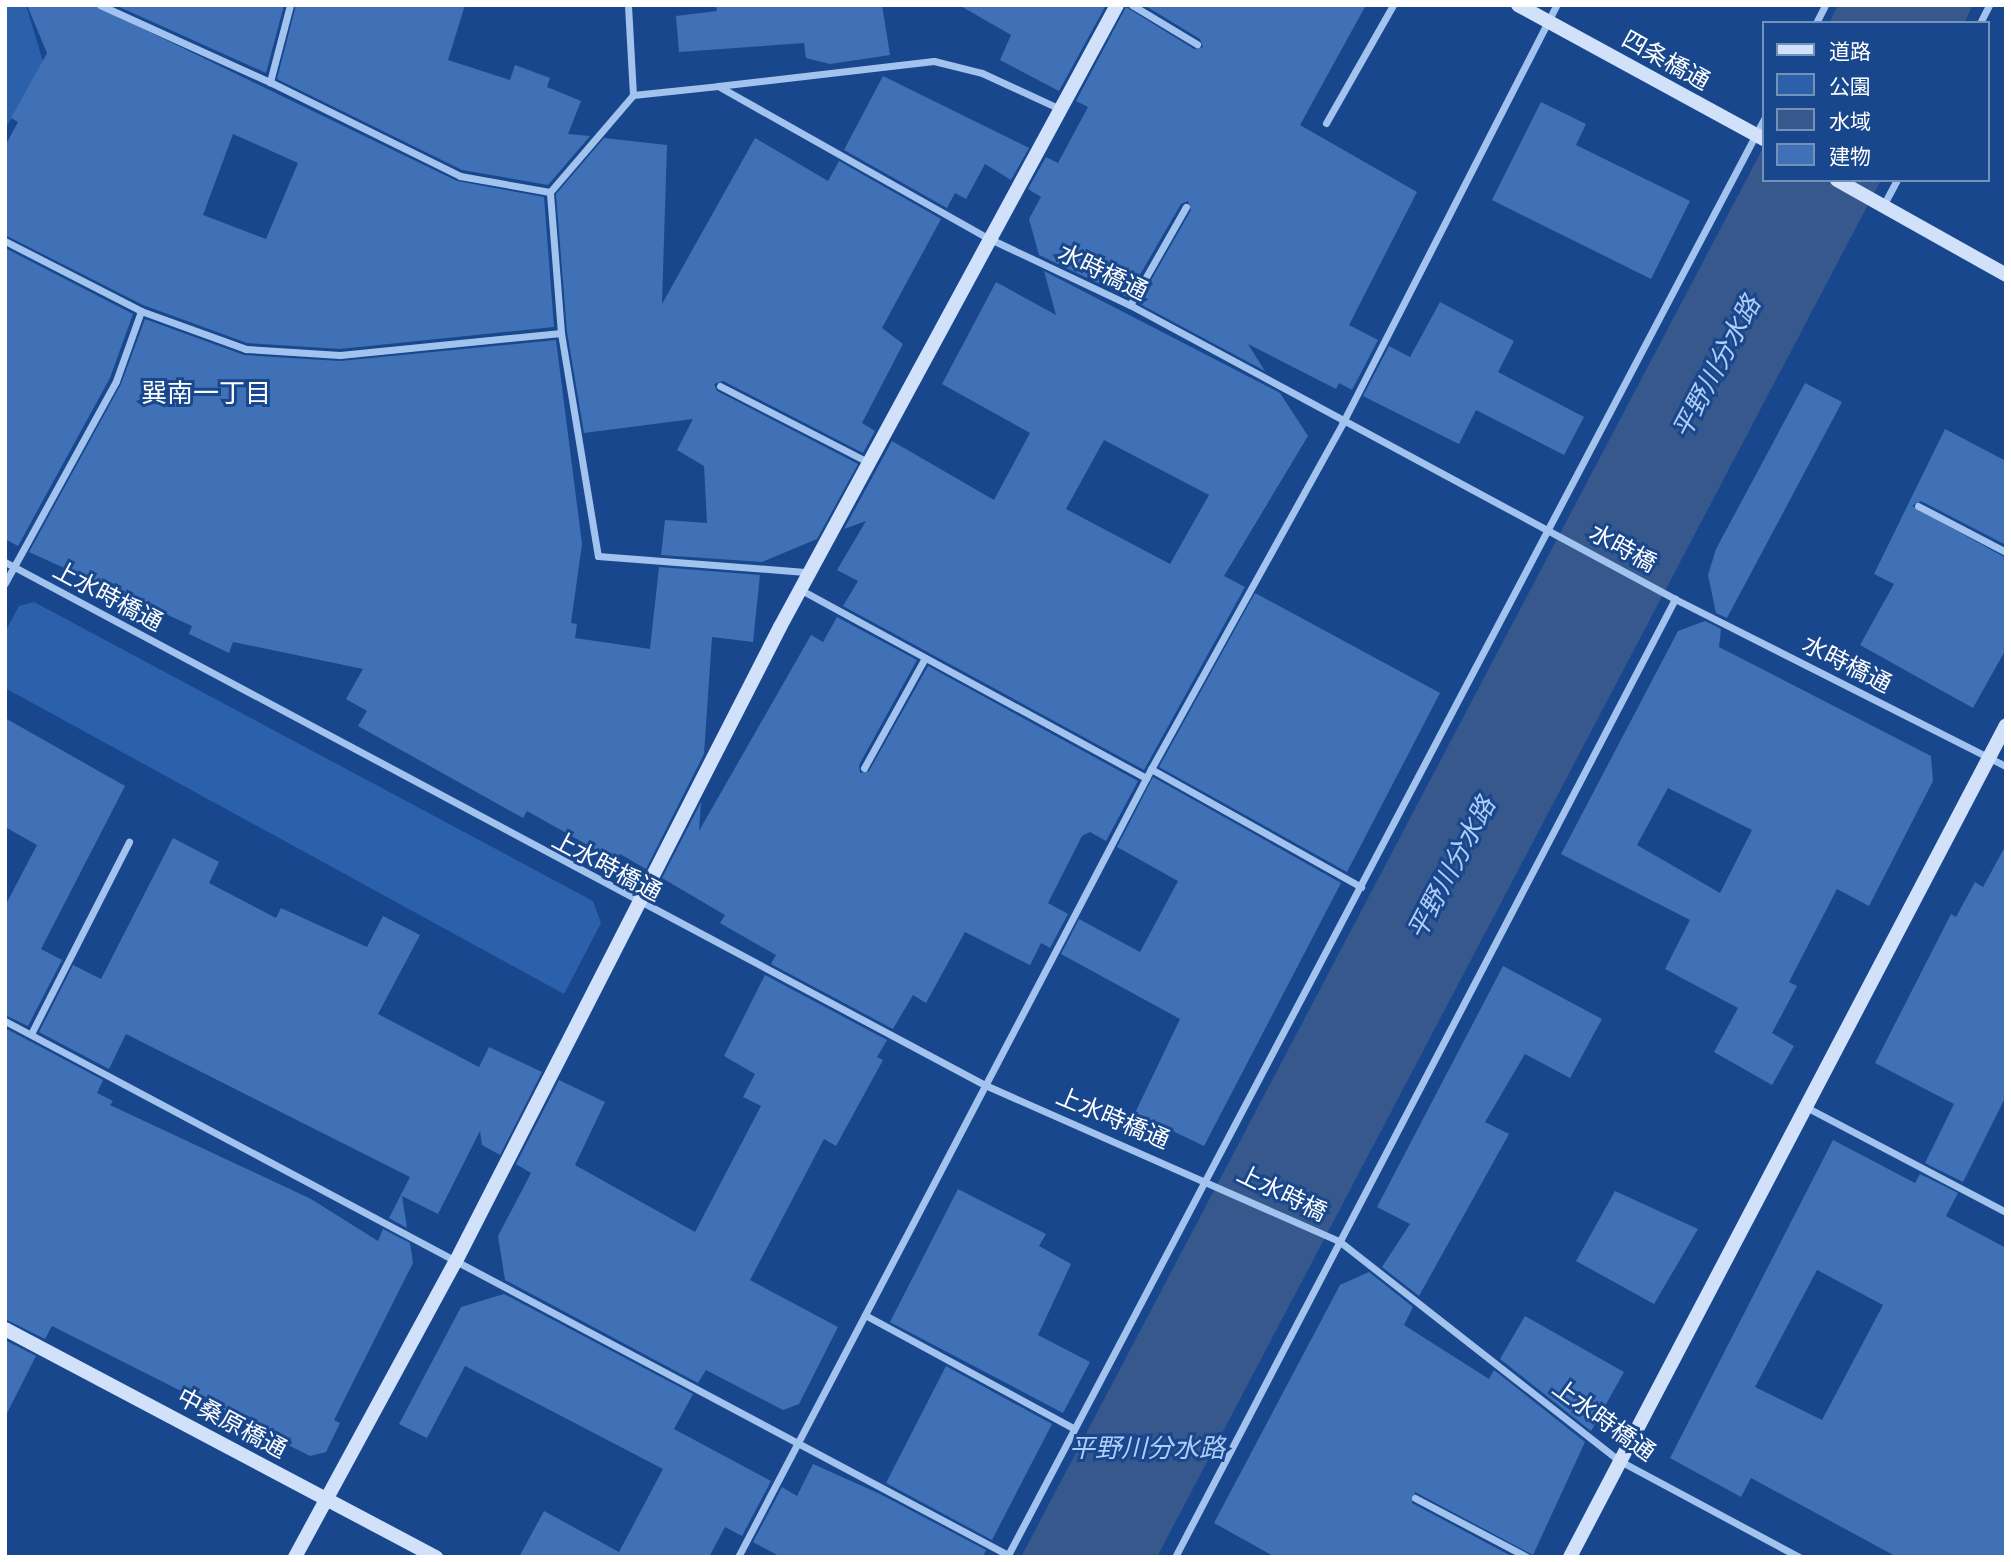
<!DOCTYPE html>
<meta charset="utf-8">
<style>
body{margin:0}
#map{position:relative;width:2011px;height:1562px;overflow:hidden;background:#18478d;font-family:Inter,"Noto Sans JP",sans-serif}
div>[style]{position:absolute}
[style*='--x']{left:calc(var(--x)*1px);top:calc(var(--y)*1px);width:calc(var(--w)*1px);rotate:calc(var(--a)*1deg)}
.green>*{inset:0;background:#2b60ab}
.water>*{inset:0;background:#36588c}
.building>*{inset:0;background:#4070b6}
.street>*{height:7px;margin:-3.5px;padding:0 3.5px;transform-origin:3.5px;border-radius:3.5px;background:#a3c3ef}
.secondary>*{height:14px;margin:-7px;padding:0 7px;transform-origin:7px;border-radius:7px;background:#d1e1fa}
span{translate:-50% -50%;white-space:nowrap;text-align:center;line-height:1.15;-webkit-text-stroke:6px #18478d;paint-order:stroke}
.street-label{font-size:24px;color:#fff}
.water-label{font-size:26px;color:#afcdf6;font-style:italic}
.neighbourhood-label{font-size:26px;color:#fff}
.frame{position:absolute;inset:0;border:7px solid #fff;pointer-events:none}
.legend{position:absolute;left:1762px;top:21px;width:228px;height:161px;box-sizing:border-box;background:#18478d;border:2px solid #7491bb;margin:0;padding:9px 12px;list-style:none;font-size:21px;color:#fff}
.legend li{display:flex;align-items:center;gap:14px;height:35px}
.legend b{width:35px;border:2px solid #7491bb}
</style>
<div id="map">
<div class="green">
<i style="clip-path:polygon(5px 5px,26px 5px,44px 65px,5px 129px)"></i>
<i style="clip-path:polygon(34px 602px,593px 901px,601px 923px,564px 994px,5px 688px,5px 632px,19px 606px)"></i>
</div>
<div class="water">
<i style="clip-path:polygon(1838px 5px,1973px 5px,1964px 23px,1829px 23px)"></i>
<i style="clip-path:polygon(1764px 146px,1764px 180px,1881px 180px,1157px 1557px,1021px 1557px)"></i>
</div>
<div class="building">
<i style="clip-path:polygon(evenodd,27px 5px,94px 5px,457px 181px,544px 197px,554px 327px,340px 349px,247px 343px,143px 305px,5px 235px,5px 146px,18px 122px,11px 118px,47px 53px,27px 5px,233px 134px,298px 163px,266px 239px,203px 215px,233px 134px)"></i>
<i style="clip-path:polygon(115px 5px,284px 5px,266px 73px)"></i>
<i style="clip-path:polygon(296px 5px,465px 5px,448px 60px,510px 80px,515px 65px,550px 78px,547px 87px,581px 101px,568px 134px,590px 136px,548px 185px,462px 170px,277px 79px)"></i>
<i style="clip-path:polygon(716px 5px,882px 5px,890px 55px,830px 64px,806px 58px,804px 43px,679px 52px,676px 16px,717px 11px)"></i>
<i style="clip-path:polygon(959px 5px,1106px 5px,1059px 91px,1000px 60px,1011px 35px)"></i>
<i style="clip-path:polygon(1144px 5px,1366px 5px,1300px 125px,1417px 192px,1349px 325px,1378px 340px,1352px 390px,1339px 383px,1336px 389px,1248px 344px,1265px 371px,1138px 303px,1191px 210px,1188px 201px,1181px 204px,1127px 297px,1039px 255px,1029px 219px,1041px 197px,1028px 189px,1046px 157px,1058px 163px,1088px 107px,1076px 101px,1126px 7px,1194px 49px,1203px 47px,1200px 39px)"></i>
<i style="clip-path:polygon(883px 76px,1029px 148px,1011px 180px,985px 164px,966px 199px,955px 193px,947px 208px,844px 150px)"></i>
<i style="clip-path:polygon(1541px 102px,1586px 124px,1576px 145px,1690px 201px,1651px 279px,1492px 200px)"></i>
<i style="clip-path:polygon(604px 138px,667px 145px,662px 304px,755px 138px,828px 181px,839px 161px,941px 219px,882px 328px,903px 344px,862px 423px,875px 431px,863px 453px,723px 381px,714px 384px,717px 391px,858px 464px,817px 539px,762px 562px,661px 555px,665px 520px,707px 523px,704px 466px,677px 450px,693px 419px,584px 433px,567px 332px,556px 194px)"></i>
<i style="clip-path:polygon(5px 248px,133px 314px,110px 378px,18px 546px,5px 539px)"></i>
<i style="clip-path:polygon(evenodd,1044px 271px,1280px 393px,1308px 436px,1224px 576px,1245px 587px,1144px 770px,843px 606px,858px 581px,837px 570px,866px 521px,844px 529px,892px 441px,994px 500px,1030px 433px,942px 384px,996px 282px,1056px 315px,1044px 271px,1104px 440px,1209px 495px,1170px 564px,1066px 509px,1104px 440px)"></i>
<i style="clip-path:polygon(1440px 302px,1514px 341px,1498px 372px,1584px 417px,1564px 455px,1476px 410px,1459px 444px,1363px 396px,1389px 346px,1410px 357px)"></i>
<i style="clip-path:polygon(145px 319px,244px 355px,340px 361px,556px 340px,582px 544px,571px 623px,577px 624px,575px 638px,650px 649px,659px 567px,760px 575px,753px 642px,712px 637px,704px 754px,646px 869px,620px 854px,616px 861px,527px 811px,523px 818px,358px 726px,367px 711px,346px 699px,363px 669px,233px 642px,229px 653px,189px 634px,192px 626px,29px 552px,121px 384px)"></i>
<i style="clip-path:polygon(1805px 383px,1842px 402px,1727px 618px,1716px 613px,1708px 575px,1716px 549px)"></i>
<i style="clip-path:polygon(1945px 429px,2006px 461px,2006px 545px,1921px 501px,1912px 506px,2006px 558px,2006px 649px,1973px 708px,1860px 645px,1894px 584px,1874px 574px)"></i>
<i style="clip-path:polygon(1255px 593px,1440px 693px,1347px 872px,1159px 767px)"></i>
<i style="clip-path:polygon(837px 617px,917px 660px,859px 765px,860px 773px,869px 771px,928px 666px,1138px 781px,1106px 841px,1090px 832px,1082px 836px,1048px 903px,1068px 914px,1050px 948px,1041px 943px,1030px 965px,965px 932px,926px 1003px,913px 995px,893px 1029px,771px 964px,776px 955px,720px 923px,725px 915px,662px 878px,701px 802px,699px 831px,811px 635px,823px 642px)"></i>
<i style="clip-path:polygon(evenodd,1705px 621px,1721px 629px,1719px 647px,1931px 756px,1933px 781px,1869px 906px,1837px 889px,1789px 982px,1797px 986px,1772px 1033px,1794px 1046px,1772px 1085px,1714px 1052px,1738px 1008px,1665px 969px,1690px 920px,1561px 854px,1678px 631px,1705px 621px,1668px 788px,1752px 830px,1720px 893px,1637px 845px,1668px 788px)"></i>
<i style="clip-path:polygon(5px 718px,125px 786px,41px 949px,62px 960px,28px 1026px,5px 1015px,5px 906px,37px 845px,5px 827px)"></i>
<i style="clip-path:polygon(1153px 777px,1341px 883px,1204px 1146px,1135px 1113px,1180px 1019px,1061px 954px,1079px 919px,1140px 952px,1178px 881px,1117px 847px)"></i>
<i style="clip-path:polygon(173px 838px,219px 862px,209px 883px,276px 918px,281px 908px,367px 947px,383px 916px,420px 935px,378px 1014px,479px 1067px,489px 1047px,542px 1072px,500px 1155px,482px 1145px,480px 1131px,438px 1214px,402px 1196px,407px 1228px,389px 1218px,410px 1177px,126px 1034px,109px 1069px,39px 1032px,73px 965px,101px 979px)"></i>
<i style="clip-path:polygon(2006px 845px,2006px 1096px,1963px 1182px,1925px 1163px,1954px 1104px,1875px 1063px,1951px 914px,1956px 917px,1975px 882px,1983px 887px)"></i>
<i style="clip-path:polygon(1503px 966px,1602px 1019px,1570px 1078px,1525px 1054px,1485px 1122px,1509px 1134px,1419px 1296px,1382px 1267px,1410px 1224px,1377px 1207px)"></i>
<i style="clip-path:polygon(765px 975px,887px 1040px,877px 1057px,883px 1060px,836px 1146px,824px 1139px,750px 1280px,838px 1327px,799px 1404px,783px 1410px,706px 1370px,698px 1383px,505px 1280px,498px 1236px,531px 1173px,516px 1164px,559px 1080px,605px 1102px,575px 1165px,695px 1232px,761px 1106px,743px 1097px,755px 1074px,724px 1056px)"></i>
<i style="clip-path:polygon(5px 1028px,103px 1080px,97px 1093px,113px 1101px,110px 1105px,311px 1199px,378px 1241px,383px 1229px,410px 1243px,413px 1263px,334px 1420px,340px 1423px,326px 1452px,310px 1456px,52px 1326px,45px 1339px,5px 1319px)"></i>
<i style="clip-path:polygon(evenodd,1833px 1140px,1915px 1183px,1920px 1174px,1958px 1193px,1946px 1216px,2006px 1248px,2006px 1557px,1897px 1557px,1751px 1478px,1741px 1497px,1670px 1458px,1833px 1140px,1817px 1270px,1883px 1305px,1822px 1420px,1755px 1387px,1817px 1270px)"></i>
<i style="clip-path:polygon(958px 1189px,1046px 1234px,1039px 1246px,1071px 1264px,1038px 1335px,1090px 1362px,1063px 1413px,890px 1322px)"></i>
<i style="clip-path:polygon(1615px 1191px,1698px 1229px,1654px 1304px,1576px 1261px)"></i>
<i style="clip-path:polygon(1369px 1272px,1413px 1307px,1404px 1325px,1489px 1379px,1494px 1370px,1585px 1442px,1533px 1555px,1415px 1492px,1412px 1503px,1513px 1557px,1275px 1557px,1214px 1523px,1340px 1285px)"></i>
<i style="clip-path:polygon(504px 1294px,693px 1394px,674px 1429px,771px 1481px,742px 1536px,725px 1527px,709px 1557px,519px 1557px,544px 1511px,619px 1552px,663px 1469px,465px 1366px,427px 1438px,399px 1424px,461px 1307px)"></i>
<i style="clip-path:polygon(1525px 1316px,1624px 1372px,1591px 1431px,1500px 1359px)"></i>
<i style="clip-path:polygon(5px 1340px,36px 1356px,5px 1417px)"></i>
<i style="clip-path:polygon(946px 1366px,1052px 1424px,992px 1540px,886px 1483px)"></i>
<i style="clip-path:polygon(813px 1464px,880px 1494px,986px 1550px,983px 1557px,781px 1557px,753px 1542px,782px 1487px,797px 1496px)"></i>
</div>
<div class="street">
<i style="--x:100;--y:5;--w:187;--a:24.4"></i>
<i style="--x:290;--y:5;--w:80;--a:104.6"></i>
<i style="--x:270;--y:82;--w:212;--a:26.3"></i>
<i style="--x:460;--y:176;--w:91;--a:10.1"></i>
<i style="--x:1132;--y:5;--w:76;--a:31"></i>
<i style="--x:1816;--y:23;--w:20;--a:-63"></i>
<i style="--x:1980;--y:23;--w:20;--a:-63"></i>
<i style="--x:718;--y:86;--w:217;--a:-6.6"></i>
<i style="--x:934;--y:61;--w:49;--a:14"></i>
<i style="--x:982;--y:73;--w:84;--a:24.7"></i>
<i style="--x:633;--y:95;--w:85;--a:-6"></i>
<i style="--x:718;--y:86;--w:310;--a:29.4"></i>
<i style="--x:988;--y:238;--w:157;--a:25.3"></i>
<i style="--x:1130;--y:305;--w:619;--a:28.34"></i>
<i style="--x:1675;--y:599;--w:371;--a:26.8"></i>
<i style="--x:1326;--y:123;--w:136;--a:-60.4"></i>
<i style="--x:1883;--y:206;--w:30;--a:-62"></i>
<i style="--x:5;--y:241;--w:153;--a:27.2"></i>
<i style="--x:141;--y:311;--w:112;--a:19.9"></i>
<i style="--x:246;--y:349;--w:94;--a:3.7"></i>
<i style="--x:340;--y:355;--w:222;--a:-5.7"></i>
<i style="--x:561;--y:333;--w:141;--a:-94.5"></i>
<i style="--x:550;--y:192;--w:128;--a:-49.4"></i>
<i style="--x:633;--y:95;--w:90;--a:-93.2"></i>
<i style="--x:1130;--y:305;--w:113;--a:-60.3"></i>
<i style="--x:561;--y:333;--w:226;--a:80.6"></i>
<i style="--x:598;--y:556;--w:211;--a:4.4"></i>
<i style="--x:720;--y:386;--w:169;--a:27.2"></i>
<i style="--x:1918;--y:506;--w:99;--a:27.6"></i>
<i style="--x:5;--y:562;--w:1111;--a:28.09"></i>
<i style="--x:985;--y:1085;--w:387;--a:23.8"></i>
<i style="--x:1339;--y:1241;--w:357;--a:38.1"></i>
<i style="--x:1620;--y:1461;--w:203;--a:28.2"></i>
<i style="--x:5;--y:583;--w:230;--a:-61.2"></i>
<i style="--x:116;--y:381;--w:74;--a:-70.3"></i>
<i style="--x:803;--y:591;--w:391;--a:28.6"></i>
<i style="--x:864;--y:768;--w:126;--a:-61"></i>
<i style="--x:1151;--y:769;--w:241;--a:29.3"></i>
<i style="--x:5;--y:1021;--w:1136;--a:28.03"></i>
<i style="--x:31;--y:1034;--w:216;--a:-63"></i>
<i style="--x:1806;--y:1107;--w:226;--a:27.7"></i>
<i style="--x:865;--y:1315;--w:237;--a:28.5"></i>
<i style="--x:1415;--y:1498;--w:127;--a:27.8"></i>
<i style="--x:738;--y:1557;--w:890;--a:-62.34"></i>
<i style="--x:1151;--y:769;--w:394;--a:-61"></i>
<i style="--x:1342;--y:424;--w:470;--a:-62.9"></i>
<i style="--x:1007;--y:1557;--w:1625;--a:-62.24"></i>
<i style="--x:1175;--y:1557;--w:1081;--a:-62.44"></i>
</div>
<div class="secondary">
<i style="--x:1518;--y:5;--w:280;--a:28.6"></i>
<i style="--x:1837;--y:180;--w:194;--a:29.3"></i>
<i style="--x:5;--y:1329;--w:488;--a:27.9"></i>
<i style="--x:295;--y:1557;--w:337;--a:-61.5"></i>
<i style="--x:456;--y:1261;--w:712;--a:-62.93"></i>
<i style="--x:780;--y:627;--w:707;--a:-61.55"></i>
<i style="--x:1570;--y:1557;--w:939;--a:-62.34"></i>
</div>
<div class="street-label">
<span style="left:1666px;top:60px;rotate:29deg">四条橋通</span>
<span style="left:1103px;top:272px;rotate:26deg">水時橋通</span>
<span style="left:1623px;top:548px;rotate:29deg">水時橋</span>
<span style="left:108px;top:596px;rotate:28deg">上水時橋通</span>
<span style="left:1847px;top:664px;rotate:27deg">水時橋通</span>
<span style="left:607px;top:866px;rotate:28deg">上水時橋通</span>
<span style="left:1113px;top:1118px;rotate:23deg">上水時橋通</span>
<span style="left:1282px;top:1193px;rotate:26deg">上水時橋</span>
<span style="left:1604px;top:1420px;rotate:36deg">上水時橋通</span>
<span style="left:232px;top:1423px;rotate:28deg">中桑原橋通</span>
</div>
<div class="water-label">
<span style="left:1716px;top:367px;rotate:-62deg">平野川分水路</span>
<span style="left:1451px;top:868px;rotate:-62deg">平野川分水路</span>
<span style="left:1147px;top:1448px">平野川分水路</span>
</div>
<div class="neighbourhood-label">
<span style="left:206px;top:393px">巽南一丁目</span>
</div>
<div class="frame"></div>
<ul class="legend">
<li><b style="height:9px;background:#d1e1fa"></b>道路</li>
<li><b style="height:19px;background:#2b60ab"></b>公園</li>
<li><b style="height:19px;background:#36588c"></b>水域</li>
<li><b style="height:19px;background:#4070b6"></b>建物</li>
</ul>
</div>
